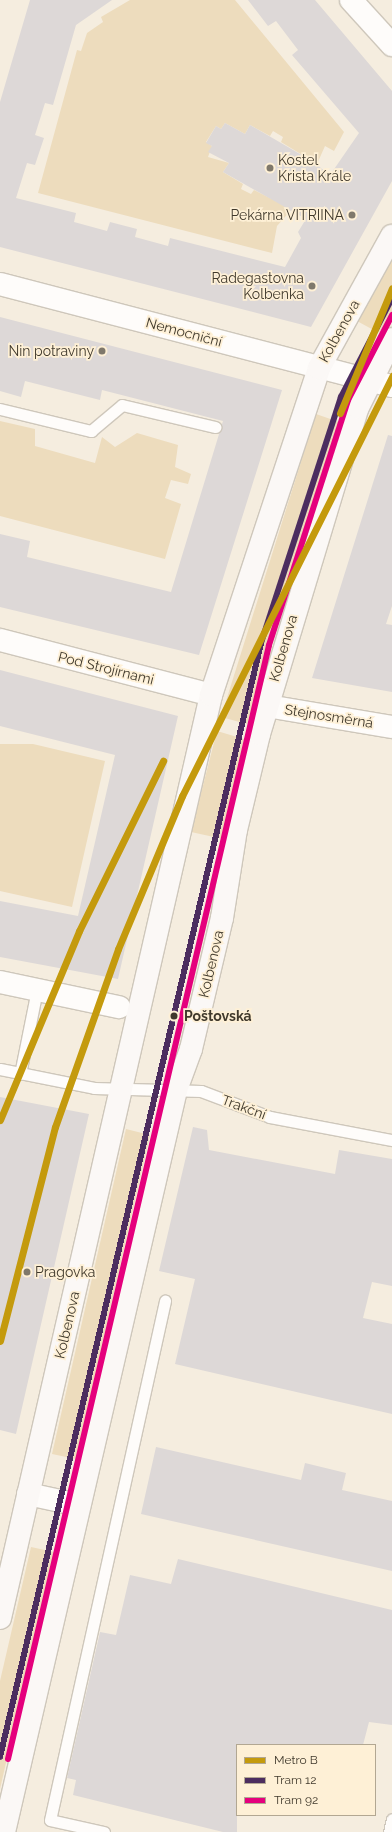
<!DOCTYPE html>
<meta charset="utf-8">
<style>
body{margin:0}
#map{position:relative;width:392px;height:1832px;overflow:hidden;background:#f5eddf;font-family:Raleway,sans-serif}
div>[style]{position:absolute}
[style*='--x']{left:calc(var(--x)*1px);top:calc(var(--y)*1px);width:calc(var(--w)*1px);rotate:calc(var(--a)*1deg)}
.green>*{inset:0;background:#eddcbd}
.building>*{inset:0;background:#ddd8d7}
.roads{filter:drop-shadow(1px 0 #cec7bb) drop-shadow(-1px 0 #cec7bb) drop-shadow(0 1px #cec7bb) drop-shadow(0 -1px #cec7bb)}
.service>*{height:11px;margin:-5.5px;padding:0 5.5px;transform-origin:5.5px;border-radius:5.5px;background:#fefcfa}
.minor>*{height:22px;margin:-11px;padding:0 11px;transform-origin:11px;border-radius:11px;background:#fefcfa}
.secondary>*{height:22px;margin:-11px;padding:0 11px;transform-origin:11px;border-radius:11px;background:#fbf8f6}
.tram-1>*{height:6px;margin:-3px;padding:0 3px;transform-origin:3px;border-radius:3px;background:#4c2d5f}
.tram-2>*{height:6px;margin:-3px;padding:0 3px;transform-origin:3px;border-radius:3px;background:#e5007d}
.metro-1>*{height:7px;margin:-3.5px;padding:0 3.5px;transform-origin:3.5px;border-radius:3.5px;background:#c49a0d}
.dots>*{width:11px;height:11px;translate:-50% -50%;box-sizing:border-box;border:2px solid #fef0d6;border-radius:50%}
span{translate:-50% -50%;white-space:nowrap;text-align:center;line-height:1.15;-webkit-text-stroke:3.5px #fef0d6;paint-order:stroke}
.poi-label{font-size:14px;color:#40392c}
.left{translate:0 -50%;text-align:left}
.right{translate:-100% -50%;text-align:right}
.street-label{font-size:14px;color:#40392c}
.stop-label{font-size:14px;color:#40392c;font-weight:700}
.legend{position:absolute;left:236px;top:1744px;width:140px;height:72px;box-sizing:border-box;background:#fef0d6;border:1px solid #b2a792;margin:0;padding:5px 7px;list-style:none;font-size:12px;color:#40392c}
.legend li{display:flex;align-items:center;gap:8px;height:20px}
.legend b{width:20px;border:1px solid #b2a792}
</style>
<div id="map">
<div class="green">
<i style="clip-path:polygon(130px 0,235px 0,344px 132px,334px 151px,325px 146px,317px 164px,281px 142px,283px 137px,273px 131px,270px 136px,250px 125px,245px 134px,225px 123px,221px 129px,216px 126px,206px 142px,212px 146px,208px 157px,229px 163px,223px 172px,243px 184px,241px 189px,251px 194px,254px 190px,292px 209px,277px 226px,272px 253px,38px 193px,77px 50px,81px 51px,87px 33px,103px 22px,101px 17px)"></i>
<i style="clip-path:polygon(392px 260px,392px 312px,379px 333px,357px 321px)"></i>
<i style="clip-path:polygon(316px 414px,339px 422px,247px 724px,221px 717px)"></i>
<i style="clip-path:polygon(0 421px,35px 429px,35px 446px,95px 463px,102px 437px,115px 447px,137px 433px,178px 445px,175px 467px,191px 474px,188px 484px,171px 480px,165px 498px,181px 504px,165px 559px,0 516px)"></i>
<i style="clip-path:polygon(217px 731px,244px 739px,223px 839px,191px 832px)"></i>
<i style="clip-path:polygon(0 744px,33px 744px,105px 761px,72px 907px,0 891px)"></i>
<i style="clip-path:polygon(126px 1129px,150px 1135px,76px 1459px,52px 1454px)"></i>
<i style="clip-path:polygon(31px 1547px,54px 1552px,0 1789px,0 1681px)"></i>
</div>
<div class="building">
<i style="clip-path:polygon(30px 0,112px 0,76px 25px,53px 105px,45px 103px,35px 135px,44px 138px,35px 165px,27px 163px,16px 198px,76px 213px,74px 222px,107px 231px,110px 222px,137px 229px,135px 237px,168px 246px,170px 238px,285px 267px,301px 238px,298px 232px,306px 219px,223px 172px,229px 163px,208px 152px,212px 146px,206px 143px,216px 126px,221px 129px,225px 123px,245px 134px,250px 125px,312px 161px,330px 175px,359px 133px,292px 55px,298px 50px,276px 21px,268px 26px,248px 0,315px 0,392px 91px,392px 181px,311px 327px,0 247px,0 102px)"></i>
<i style="clip-path:polygon(0 317px,282px 390px,199px 655px,0 607px,0 534px,30px 541px,27px 557px,171px 592px,223px 421px,102px 390px,100px 400px,25px 381px,21px 397px,0 391px)"></i>
<i style="clip-path:polygon(388px 435px,392px 436px,392px 606px,386px 624px,392px 625px,392px 692px,312px 678px)"></i>
<i style="clip-path:polygon(0 670px,178px 716px,118px 979px,0 957px,0 901px,78px 916px,115px 755px,0 726px)"></i>
<i style="clip-path:polygon(0 1097px,89px 1114px,16px 1434px,0 1430px)"></i>
<i style="clip-path:polygon(193px 1127px,207px 1130px,209px 1150px,335px 1174px,339px 1150px,392px 1159px,392px 1286px,372px 1282px,363px 1318px,392px 1324px,392px 1414px,175px 1364px,195px 1279px,159px 1271px)"></i>
<i style="clip-path:polygon(156px 1447px,301px 1480px,305px 1463px,346px 1473px,342px 1490px,392px 1501px,392px 1571px,141px 1514px)"></i>
<i style="clip-path:polygon(178px 1559px,392px 1610px,392px 1725px,369px 1722px,363px 1745px,237px 1745px,237px 1832px,223px 1832px,73px 1795px,76px 1780px,67px 1778px,100px 1632px,116px 1635px,130px 1575px,171px 1584px)"></i>
</div>
<div class="roads">
<div class="service">
<i style="--x:0;--y:409;--w:94;--a:13.6"></i>
<i style="--x:91;--y:431;--w:40;--a:-40"></i>
<i style="--x:122;--y:405;--w:96;--a:13.3"></i>
<i style="--x:0;--y:1069;--w:96;--a:11.4"></i>
<i style="--x:94;--y:1088;--w:107;--a:1.6"></i>
<i style="--x:201;--y:1091;--w:74;--a:20.6"></i>
<i style="--x:270;--y:1117;--w:124;--a:10.7"></i>
<i style="--x:20;--y:1074;--w:86;--a:-78.6"></i>
<i style="--x:104;--y:1832;--w:55;--a:-167.5"></i>
<i style="--x:50;--y:1820;--w:532;--a:-77.51"></i>
<i style="--x:389;--y:1832;--w:13;--a:-77"></i>
</div>
<div class="minor">
<i style="--x:351;--y:0;--w:61;--a:47.7"></i>
<i style="--x:0;--y:284;--w:405;--a:14.6"></i>
<i style="--x:0;--y:640;--w:218;--a:14.6"></i>
<i style="--x:267;--y:706;--w:127;--a:9.5"></i>
<i style="--x:0;--y:982;--w:122;--a:11.9"></i>
<i style="--x:28;--y:1494;--w:52;--a:12.2"></i>
</div>
<div class="secondary">
<i style="--x:0;--y:1618;--w:947;--a:-77.12"></i>
<i style="--x:211;--y:695;--w:344;--a:-71.7"></i>
<i style="--x:319;--y:368;--w:151;--a:-61.1"></i>
<i style="--x:4;--y:1832;--w:762;--a:-76.95"></i>
<i style="--x:176;--y:1090;--w:44;--a:-69.9"></i>
<i style="--x:191;--y:1049;--w:135;--a:-76.7"></i>
<i style="--x:222;--y:918;--w:89;--a:-81"></i>
<i style="--x:236;--y:830;--w:99;--a:-76.5"></i>
<i style="--x:259;--y:734;--w:342;--a:-73.2"></i>
<i style="--x:358;--y:407;--w:76;--a:-63.4"></i>
</div>
</div>
<div class="tram-1">
<i style="--x:0;--y:1757;--w:1144;--a:-76.81"></i>
<i style="--x:261;--y:643;--w:259;--a:-72"></i>
<i style="--x:341;--y:397;--w:111;--a:-62.7"></i>
</div>
<div class="tram-2">
<i style="--x:8;--y:1759;--w:1144;--a:-76.81"></i>
<i style="--x:269;--y:645;--w:257;--a:-72.1"></i>
<i style="--x:348;--y:400;--w:96;--a:-62.6"></i>
</div>
<div class="metro-1">
<i style="--x:340;--y:413;--w:135;--a:-67.4"></i>
<i style="--x:0;--y:1120;--w:205;--a:-67.3"></i>
<i style="--x:79;--y:931;--w:190;--a:-63.7"></i>
<i style="--x:0;--y:1341;--w:221;--a:-75.6"></i>
<i style="--x:55;--y:1127;--w:189;--a:-70.5"></i>
<i style="--x:118;--y:949;--w:166;--a:-67.3"></i>
<i style="--x:182;--y:796;--w:470;--a:-63.4"></i>
</div>
<div class="dots">
<i style="left:270px;top:168px;background:#7f786b"></i>
<i style="left:352px;top:215px;background:#7f786b"></i>
<i style="left:312px;top:286px;background:#7f786b"></i>
<i style="left:102px;top:351px;background:#7f786b"></i>
<i style="left:174px;top:1016px;background:#40392c"></i>
<i style="left:27px;top:1272px;background:#7f786b"></i>
</div>
<div class="poi-label">
<span class="left" style="left:278px;top:168px">Kostel<br>Krista Krále</span>
<span class="right" style="left:344px;top:215px">Pekárna VITRIINA</span>
<span class="right" style="left:304px;top:286px">Radegastovna<br>Kolbenka</span>
<span class="right" style="left:94px;top:351px">Nin potraviny</span>
<span class="left" style="left:35px;top:1272px">Pragovka</span>
</div>
<div class="street-label">
<span style="left:339px;top:331px;rotate:-61deg">Kolbenova</span>
<span style="left:184px;top:332px;rotate:15deg">Nemocniční</span>
<span style="left:283px;top:648px;rotate:-74deg">Kolbenova</span>
<span style="left:106px;top:668px;rotate:14deg">Pod Strojírnami</span>
<span style="left:329px;top:716px;rotate:9deg">Stejnosměrná</span>
<span style="left:211px;top:964px;rotate:-77deg">Kolbenova</span>
<span style="left:244px;top:1107px;rotate:20deg">Trakční</span>
<span style="left:67px;top:1325px;rotate:-77deg">Kolbenova</span>
</div>
<div class="stop-label">
<span class="left" style="left:184px;top:1016px">Poštovská</span>
</div>
<ul class="legend">
<li><b style="height:5px;background:#c49a0d"></b>Metro B</li>
<li><b style="height:5px;background:#4c2d5f"></b>Tram 12</li>
<li><b style="height:5px;background:#e5007d"></b>Tram 92</li>
</ul>
</div>
